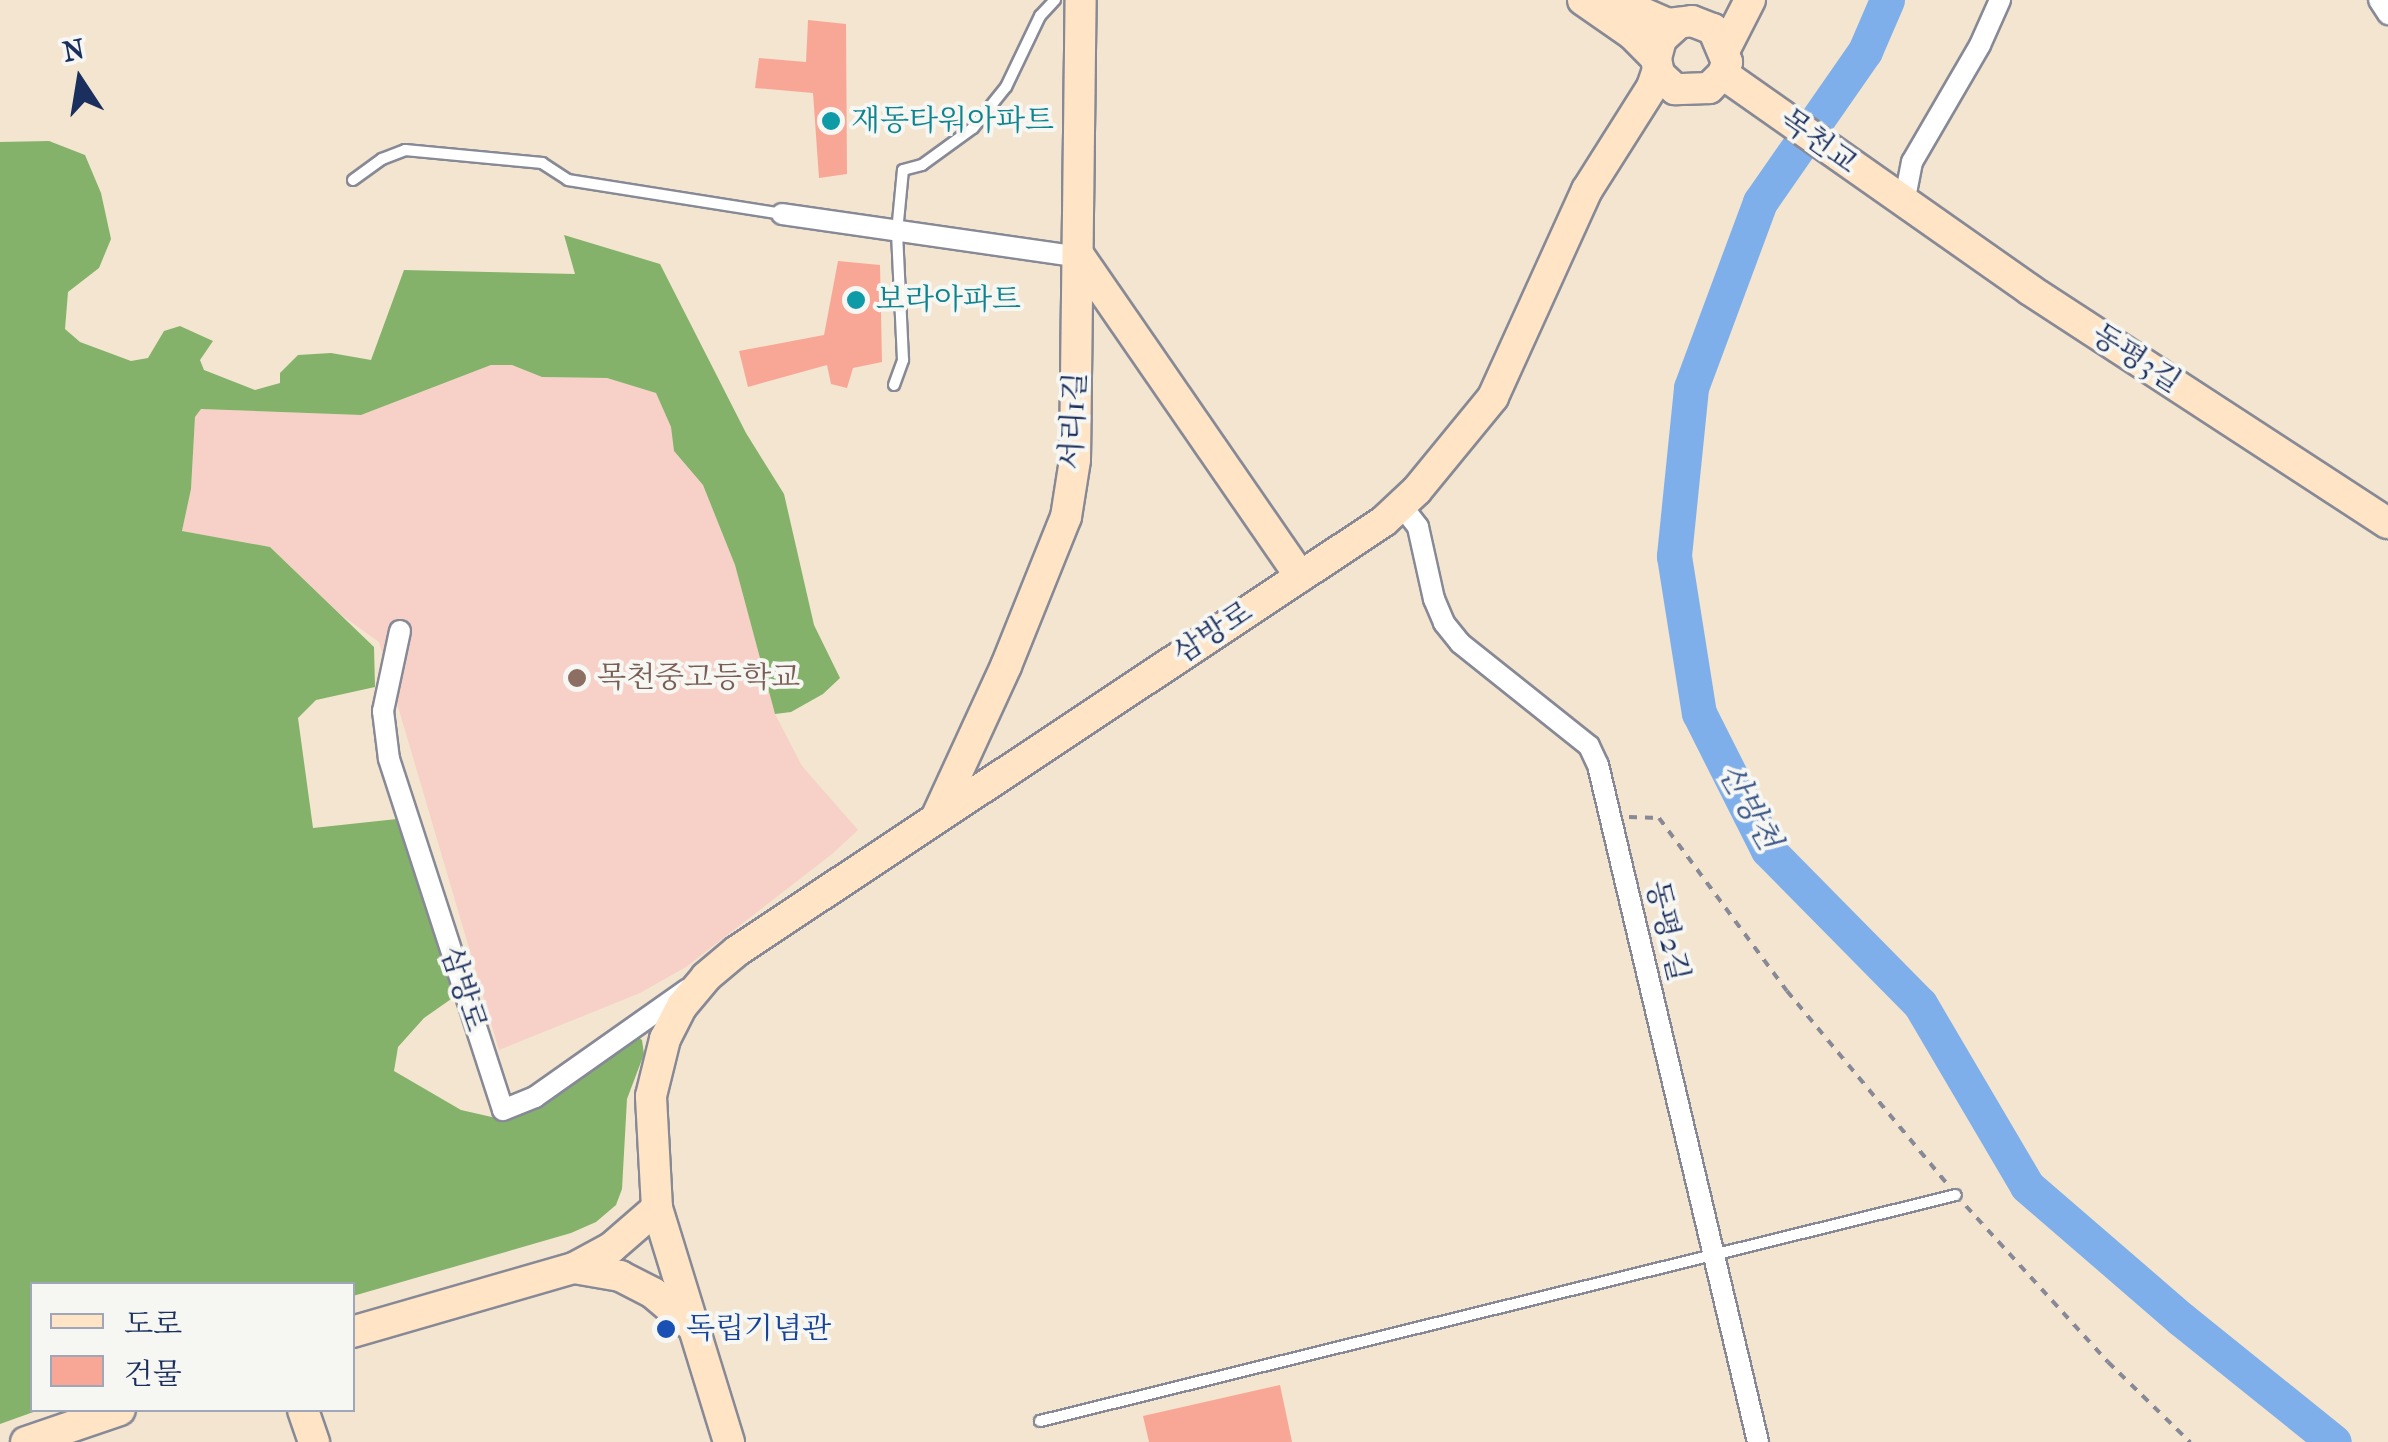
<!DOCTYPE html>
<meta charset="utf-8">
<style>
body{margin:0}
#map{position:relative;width:2388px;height:1442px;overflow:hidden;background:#f3e5cf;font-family:"IM FELL French Canon","Noto Serif KR",serif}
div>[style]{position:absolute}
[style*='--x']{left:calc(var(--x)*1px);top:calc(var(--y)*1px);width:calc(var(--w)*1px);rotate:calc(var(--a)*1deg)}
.built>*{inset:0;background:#f7d1c7}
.forest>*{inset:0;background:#84b26b}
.river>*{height:35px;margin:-17.5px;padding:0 17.5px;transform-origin:17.5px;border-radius:17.5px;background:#7fafea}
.building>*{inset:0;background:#f8a797}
.path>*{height:4px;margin-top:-2px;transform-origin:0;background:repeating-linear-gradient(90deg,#878a96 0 8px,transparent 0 16px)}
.roads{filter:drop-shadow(2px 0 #878a96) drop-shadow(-2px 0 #878a96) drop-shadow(0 2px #878a96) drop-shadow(0 -2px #878a96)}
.lane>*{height:10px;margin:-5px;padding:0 5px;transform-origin:5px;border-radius:5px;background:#fff}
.street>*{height:20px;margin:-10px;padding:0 10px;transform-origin:10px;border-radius:10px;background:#fff}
.secondary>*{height:30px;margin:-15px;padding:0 15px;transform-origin:15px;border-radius:15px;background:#ffe4c6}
.dots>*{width:28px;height:28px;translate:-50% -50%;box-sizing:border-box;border:5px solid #f6f6f2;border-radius:50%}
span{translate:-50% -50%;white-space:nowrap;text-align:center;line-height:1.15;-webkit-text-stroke:8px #f6f6f2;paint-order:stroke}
.culture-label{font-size:30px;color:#0d838f}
.left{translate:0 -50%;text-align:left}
.street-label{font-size:30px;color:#1b2f5e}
.education-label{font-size:30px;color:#785e54}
.transit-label{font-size:30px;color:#164399}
.water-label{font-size:32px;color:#395588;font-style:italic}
.legend{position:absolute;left:30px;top:1282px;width:325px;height:130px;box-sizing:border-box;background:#f6f6f2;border:2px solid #9ea6b7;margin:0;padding:12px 18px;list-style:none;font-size:30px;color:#1b2f5e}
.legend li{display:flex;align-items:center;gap:20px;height:50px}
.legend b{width:50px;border:2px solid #9ea6b7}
.north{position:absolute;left:30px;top:30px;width:100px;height:100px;-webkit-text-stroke:8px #f6f6f2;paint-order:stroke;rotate:348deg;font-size:28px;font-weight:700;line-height:40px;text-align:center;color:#1b2f5e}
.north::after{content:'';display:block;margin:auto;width:35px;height:45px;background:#1b2f5e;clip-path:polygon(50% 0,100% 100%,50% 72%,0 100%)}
</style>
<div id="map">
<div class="built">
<i style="clip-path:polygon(491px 365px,512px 365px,542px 377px,607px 378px,656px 393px,671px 427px,674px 451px,703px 485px,735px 565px,775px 714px,802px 766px,858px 830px,832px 854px,686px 967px,640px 993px,499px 1050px,379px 642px,340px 614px,270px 547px,182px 531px,191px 489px,195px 417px,201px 409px,361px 415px)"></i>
</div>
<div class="forest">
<i style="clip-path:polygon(49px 141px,85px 155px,101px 193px,111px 239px,99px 268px,68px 292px,65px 329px,80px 342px,131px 361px,148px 358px,164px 331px,180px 326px,213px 341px,200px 360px,204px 370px,255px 390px,280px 383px,280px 373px,298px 355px,331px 353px,371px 360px,404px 270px,575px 274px,564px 235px,660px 264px,746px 433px,784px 494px,814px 625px,840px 678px,823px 694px,791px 712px,775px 714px,735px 565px,703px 485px,674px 451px,671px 427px,656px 393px,607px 378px,542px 377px,512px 365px,491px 365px,361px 415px,201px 409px,195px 417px,191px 489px,182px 531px,270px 547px,374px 647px,375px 687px,316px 700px,298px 718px,313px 828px,397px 819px,454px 997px,424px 1018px,398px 1047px,394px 1071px,461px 1110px,505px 1120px,531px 1111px,635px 1035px,642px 1040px,644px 1054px,627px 1099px,622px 1189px,616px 1205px,596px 1222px,571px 1233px,353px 1296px,352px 1284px,32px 1284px,32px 1410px,39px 1410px,0 1424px,0 142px)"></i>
</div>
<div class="river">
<i style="--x:1887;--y:0;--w:56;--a:113.3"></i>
<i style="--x:1865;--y:51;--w:184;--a:124.8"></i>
<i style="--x:1760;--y:202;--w:198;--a:110.4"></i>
<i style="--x:1691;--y:388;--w:169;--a:95.8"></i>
<i style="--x:1674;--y:556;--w:159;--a:81"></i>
<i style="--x:1699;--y:713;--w:153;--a:63.3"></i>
<i style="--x:1768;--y:850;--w:216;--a:45.4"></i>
<i style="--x:1920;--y:1004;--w:211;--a:59.5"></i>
<i style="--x:2027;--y:1186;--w:203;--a:40.8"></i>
<i style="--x:2181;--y:1319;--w:196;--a:38.8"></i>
</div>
<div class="building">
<i style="clip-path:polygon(808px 20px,846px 24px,847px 174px,819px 178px,813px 93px,755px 88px,759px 58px,806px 62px)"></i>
<i style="clip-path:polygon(838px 261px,880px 265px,882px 362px,853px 368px,847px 388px,831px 384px,827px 365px,748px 387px,739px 351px,824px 335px)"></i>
<i style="clip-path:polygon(1280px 1385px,1292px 1442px,1149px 1442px,1143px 1416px)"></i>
</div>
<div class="path">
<i style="--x:1629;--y:817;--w:30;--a:2"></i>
<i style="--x:1659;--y:818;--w:215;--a:53.5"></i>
<i style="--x:1787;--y:991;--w:251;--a:50.3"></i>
<i style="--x:1966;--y:1206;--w:211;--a:47.7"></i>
<i style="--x:2108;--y:1362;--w:115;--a:44.3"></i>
</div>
<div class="roads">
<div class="lane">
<i style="--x:353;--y:180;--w:36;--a:-36"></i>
<i style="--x:382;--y:159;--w:25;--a:-21"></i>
<i style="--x:405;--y:150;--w:138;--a:5.4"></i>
<i style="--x:542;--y:163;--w:31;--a:33"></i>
<i style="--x:568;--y:180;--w:217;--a:9"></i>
<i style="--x:894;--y:385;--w:27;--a:-70"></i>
<i style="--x:903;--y:360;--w:128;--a:-92.7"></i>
<i style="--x:897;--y:232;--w:62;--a:-84.5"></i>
<i style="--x:903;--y:170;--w:20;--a:-15"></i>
<i style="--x:922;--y:165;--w:63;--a:-36"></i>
<i style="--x:973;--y:128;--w:53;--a:-51.2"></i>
<i style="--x:1006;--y:87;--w:79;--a:-64.4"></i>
<i style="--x:1040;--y:16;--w:22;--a:-47"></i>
<i style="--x:1040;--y:1421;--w:943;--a:-13.86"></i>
</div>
<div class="street">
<i style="--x:2379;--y:0;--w:17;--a:57"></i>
<i style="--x:1904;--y:203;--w:42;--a:-79"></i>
<i style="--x:1912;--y:162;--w:135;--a:-59.8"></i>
<i style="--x:1980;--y:45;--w:49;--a:-66"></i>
<i style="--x:782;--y:214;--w:301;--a:8.2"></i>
<i style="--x:1401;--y:505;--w:28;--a:52"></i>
<i style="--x:1418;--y:527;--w:74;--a:77.5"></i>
<i style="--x:1434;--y:599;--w:26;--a:67"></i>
<i style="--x:1444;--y:623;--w:26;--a:51"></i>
<i style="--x:1460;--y:643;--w:165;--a:38.6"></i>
<i style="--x:1589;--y:746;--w:21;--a:65"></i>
<i style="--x:1598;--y:765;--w:696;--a:76.7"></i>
<i style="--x:400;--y:631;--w:82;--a:102"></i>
<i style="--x:383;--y:711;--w:48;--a:82.9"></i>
<i style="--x:389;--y:759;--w:369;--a:72"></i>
<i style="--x:503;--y:1110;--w:35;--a:-22"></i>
<i style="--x:535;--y:1097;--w:187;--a:-35.2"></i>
</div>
<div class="secondary">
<i style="--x:1583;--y:0;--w:60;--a:34.8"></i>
<i style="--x:1632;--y:34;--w:34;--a:45"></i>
<i style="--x:1613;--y:0;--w:60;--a:23.6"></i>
<i style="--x:1668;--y:24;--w:24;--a:-7"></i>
<i style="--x:1692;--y:21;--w:22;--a:21"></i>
<i style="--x:1713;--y:29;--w:36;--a:67"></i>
<i style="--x:1727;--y:62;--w:13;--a:108"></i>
<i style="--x:1723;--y:74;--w:20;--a:135"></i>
<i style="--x:1709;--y:88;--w:34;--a:178"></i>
<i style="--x:1675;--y:89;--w:22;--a:-137"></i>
<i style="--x:1659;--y:74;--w:16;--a:-101"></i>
<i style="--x:1656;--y:58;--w:20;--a:-75"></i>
<i style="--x:1661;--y:39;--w:24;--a:-42"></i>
<i style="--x:1725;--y:49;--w:55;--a:-63"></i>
<i style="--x:1723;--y:74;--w:375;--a:35.1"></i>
<i style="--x:2030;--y:290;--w:427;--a:33.1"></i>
<i style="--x:1080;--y:257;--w:388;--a:55.4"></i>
<i style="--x:938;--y:814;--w:163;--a:-65.3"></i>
<i style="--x:1006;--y:666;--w:161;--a:-68.1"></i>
<i style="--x:1066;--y:517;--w:58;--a:-81"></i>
<i style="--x:1075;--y:460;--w:460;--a:-89.3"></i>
<i style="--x:574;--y:1268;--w:42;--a:-28.4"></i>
<i style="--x:611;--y:1248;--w:61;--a:-41"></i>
<i style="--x:352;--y:1332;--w:231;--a:-16.1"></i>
<i style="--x:574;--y:1268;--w:47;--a:9.9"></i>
<i style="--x:620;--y:1276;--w:37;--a:27"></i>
<i style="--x:653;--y:1293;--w:51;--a:40.2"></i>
<i style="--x:303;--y:1410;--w:34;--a:71"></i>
<i style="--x:26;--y:1442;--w:99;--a:-18.8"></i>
<i style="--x:729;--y:1442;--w:245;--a:-107.1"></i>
<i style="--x:657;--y:1208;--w:112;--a:-93.1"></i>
<i style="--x:651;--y:1096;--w:59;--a:-76.2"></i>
<i style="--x:665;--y:1039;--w:37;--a:-63"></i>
<i style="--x:682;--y:1006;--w:38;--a:-50"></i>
<i style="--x:706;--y:977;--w:40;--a:-40"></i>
<i style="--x:737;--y:951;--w:777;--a:-33.61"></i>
<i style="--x:1384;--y:521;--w:45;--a:-43.2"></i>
<i style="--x:1417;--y:490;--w:120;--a:-50.7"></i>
<i style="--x:1493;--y:397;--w:227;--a:-65.6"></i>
<i style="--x:1587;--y:190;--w:122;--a:-57.7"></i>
<i style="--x:1652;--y:87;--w:18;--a:-71"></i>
</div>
</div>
<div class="dots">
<i style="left:831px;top:121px;background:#0f9aa8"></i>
<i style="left:856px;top:300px;background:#0f9aa8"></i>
<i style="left:577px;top:678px;background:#8d6e63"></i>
<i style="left:666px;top:1329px;background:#1a4fb4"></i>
</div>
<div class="culture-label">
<span class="left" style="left:851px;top:121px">재동타워아파트</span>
<span class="left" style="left:876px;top:300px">보라아파트</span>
</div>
<div class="street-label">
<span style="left:1818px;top:142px;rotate:36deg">목천교</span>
<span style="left:2136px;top:359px;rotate:33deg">동평3길</span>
<span style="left:1074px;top:421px;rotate:-87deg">서리1길</span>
<span style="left:1213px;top:633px;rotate:-33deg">삼방로</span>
<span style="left:1667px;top:931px;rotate:77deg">동평2길</span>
<span style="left:463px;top:989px;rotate:72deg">삼방로</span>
</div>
<div class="education-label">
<span class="left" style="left:597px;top:678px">목천중고등학교</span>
</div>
<div class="transit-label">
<span class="left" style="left:686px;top:1329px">독립기념관</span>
</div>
<div class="water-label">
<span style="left:1749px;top:807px;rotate:61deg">산방천</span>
</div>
<ul class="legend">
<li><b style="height:12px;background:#ffe4c6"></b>도로</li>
<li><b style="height:28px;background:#f8a797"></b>건물</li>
</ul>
<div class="north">N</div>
</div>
